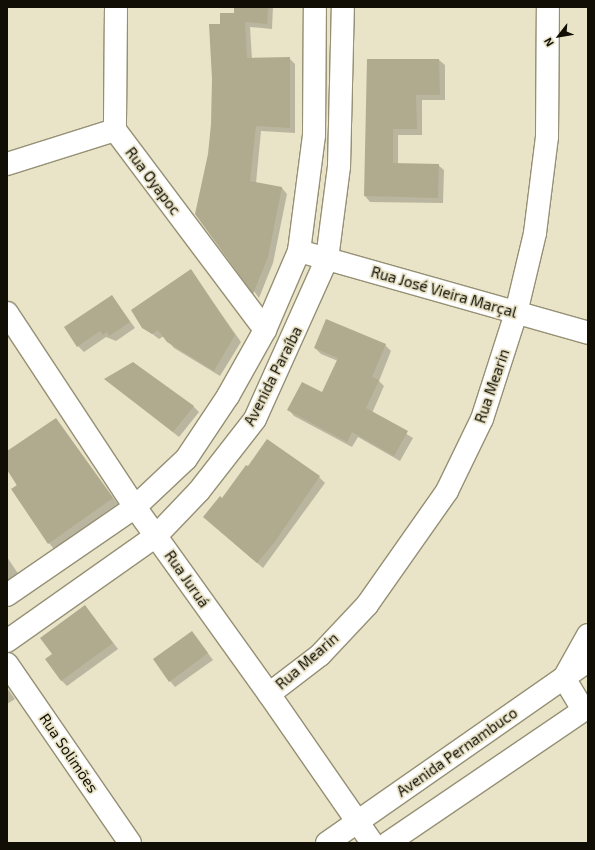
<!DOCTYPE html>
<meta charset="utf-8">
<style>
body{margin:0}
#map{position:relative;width:595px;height:850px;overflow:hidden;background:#e9e3c7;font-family:"Exo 2",sans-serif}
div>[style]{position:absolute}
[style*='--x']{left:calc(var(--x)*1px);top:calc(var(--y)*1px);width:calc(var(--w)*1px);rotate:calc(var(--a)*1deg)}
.shadow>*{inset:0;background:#0003}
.building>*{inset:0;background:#b0ab8f}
.roads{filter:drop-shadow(1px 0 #959075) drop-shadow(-1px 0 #959075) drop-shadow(0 1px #959075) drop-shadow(0 -1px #959075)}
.minor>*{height:22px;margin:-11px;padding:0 11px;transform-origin:11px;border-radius:11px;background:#fff}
.major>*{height:22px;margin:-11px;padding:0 11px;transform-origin:11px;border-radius:11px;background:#fff}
span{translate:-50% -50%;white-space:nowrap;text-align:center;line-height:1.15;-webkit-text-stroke:3.5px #e9e3c7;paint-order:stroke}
.street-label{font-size:15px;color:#100e05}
.frame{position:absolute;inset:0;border:8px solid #100e05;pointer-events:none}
.north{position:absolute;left:539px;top:16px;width:40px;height:40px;-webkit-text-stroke:3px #e9e3c7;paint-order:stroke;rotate:239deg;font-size:11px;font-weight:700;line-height:16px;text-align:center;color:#100e05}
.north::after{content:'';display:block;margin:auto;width:14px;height:18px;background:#100e05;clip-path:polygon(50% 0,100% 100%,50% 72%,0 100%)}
</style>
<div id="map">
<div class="shadow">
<i style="clip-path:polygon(235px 7px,273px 7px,272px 29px,250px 27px,252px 59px,289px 58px,295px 64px,295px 133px,261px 131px,256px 183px,282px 188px,287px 194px,273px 263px,259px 298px,196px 213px,209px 154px,221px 25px,235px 14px)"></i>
<i style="clip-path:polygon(368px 60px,439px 60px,445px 65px,445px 100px,422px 100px,422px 135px,398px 135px,398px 164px,438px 165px,444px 170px,443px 203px,370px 202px,365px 196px)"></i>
<i style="clip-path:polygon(191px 271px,241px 342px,220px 376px,174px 348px,164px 336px,159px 339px,143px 327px)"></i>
<i style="clip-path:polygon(112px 296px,135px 328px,116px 341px,106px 337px,84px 352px,78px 346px)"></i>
<i style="clip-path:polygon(385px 345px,391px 351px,379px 381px,384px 386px,372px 413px,413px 438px,400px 461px,358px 437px,352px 447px,294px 416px,289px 410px,323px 394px,338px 361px,321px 354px,315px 348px)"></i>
<i style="clip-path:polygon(105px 379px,193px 406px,199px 412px,179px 437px)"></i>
<i style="clip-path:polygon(56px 419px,118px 504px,54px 549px,49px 543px,7px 468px,7px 452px)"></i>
<i style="clip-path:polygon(319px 477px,325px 483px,263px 568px,210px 522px,222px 499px)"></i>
<i style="clip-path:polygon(7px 557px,19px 575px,7px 583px)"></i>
<i style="clip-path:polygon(85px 606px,118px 649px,67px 686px,61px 680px,53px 654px)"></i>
<i style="clip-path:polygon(192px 632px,213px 660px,175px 687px,170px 681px)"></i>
<i style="clip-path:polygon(7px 688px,15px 699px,7px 704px)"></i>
</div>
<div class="building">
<i style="clip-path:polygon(234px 7px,268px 7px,267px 24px,245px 22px,247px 58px,290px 57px,290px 128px,256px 126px,250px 181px,282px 187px,268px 257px,253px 294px,195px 214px,208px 154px,211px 124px,212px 79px,209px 24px,220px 24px,220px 13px,234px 13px)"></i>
<i style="clip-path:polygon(367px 59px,439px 59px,440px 95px,416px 95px,417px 129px,393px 129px,393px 163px,439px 164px,438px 198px,364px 196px)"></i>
<i style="clip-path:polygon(191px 269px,235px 335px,214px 371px,167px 342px,158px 330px,152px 334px,142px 328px,131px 310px)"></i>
<i style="clip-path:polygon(112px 295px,130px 322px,109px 336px,107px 332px,103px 335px,100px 331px,77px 347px,64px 327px)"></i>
<i style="clip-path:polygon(326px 319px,386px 344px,372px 377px,379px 380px,366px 408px,408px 431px,394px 456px,352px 432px,347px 442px,287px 410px,302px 382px,322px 392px,338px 358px,314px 348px)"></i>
<i style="clip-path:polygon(133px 362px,194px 406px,173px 432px,104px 379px)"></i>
<i style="clip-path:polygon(56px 418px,113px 498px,48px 544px,11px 489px,17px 485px,7px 470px,7px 451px)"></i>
<i style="clip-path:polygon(267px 439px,320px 476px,274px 543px,257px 563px,203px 517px,220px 496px,222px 498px,246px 465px,248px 466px)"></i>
<i style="clip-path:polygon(85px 605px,113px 643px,61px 681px,45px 659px,52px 654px,40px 638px)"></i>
<i style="clip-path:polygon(192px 631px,208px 653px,169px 682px,153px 659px)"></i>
</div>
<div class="roads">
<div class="minor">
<i style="--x:116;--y:7;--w:123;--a:90.5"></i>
<i style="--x:115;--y:130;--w:250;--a:53.1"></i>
<i style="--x:7;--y:164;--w:113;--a:-17.5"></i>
<i style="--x:299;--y:251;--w:300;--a:15.8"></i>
<i style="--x:7;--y:313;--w:232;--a:56.6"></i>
<i style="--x:135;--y:507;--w:230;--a:54.4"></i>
<i style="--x:269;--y:694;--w:181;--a:55.3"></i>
<i style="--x:588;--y:635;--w:49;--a:119.2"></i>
<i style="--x:564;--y:678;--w:37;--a:59"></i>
<i style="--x:583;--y:710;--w:5;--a:-11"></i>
<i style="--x:7;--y:664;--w:217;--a:55.5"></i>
<i style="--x:269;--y:694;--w:64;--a:-37.4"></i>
<i style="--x:320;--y:655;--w:69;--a:-46.8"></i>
<i style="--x:367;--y:605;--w:139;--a:-54.9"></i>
<i style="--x:447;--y:491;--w:80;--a:-64.1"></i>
<i style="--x:482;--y:419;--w:111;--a:-72.2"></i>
<i style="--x:516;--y:313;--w:82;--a:-76.6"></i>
<i style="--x:535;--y:233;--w:97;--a:-82.9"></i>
<i style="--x:547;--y:137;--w:130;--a:-89.6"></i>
<i style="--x:327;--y:843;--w:318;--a:-34.9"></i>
<i style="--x:388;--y:843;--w:242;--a:-34.2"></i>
</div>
<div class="major">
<i style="--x:7;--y:595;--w:155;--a:-34.5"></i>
<i style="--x:135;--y:507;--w:70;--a:-43.3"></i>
<i style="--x:186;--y:459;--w:76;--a:-56.3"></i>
<i style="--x:228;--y:396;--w:76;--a:-60.7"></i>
<i style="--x:265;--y:330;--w:86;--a:-66.7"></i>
<i style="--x:299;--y:251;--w:117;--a:-82.6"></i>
<i style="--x:314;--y:135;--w:128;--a:-89.6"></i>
<i style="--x:7;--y:641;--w:182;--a:-35.2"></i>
<i style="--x:156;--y:536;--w:62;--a:-46.3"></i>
<i style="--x:199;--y:491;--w:91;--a:-52.1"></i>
<i style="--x:255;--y:419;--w:175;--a:-65.8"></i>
<i style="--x:327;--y:259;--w:94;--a:-82.6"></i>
<i style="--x:339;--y:166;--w:159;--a:-88.6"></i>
</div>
</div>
<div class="street-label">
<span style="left:153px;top:181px;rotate:53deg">Rua Oyapoc</span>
<span style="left:444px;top:292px;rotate:16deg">Rua José Vieira Marçal</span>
<span style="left:273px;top:376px;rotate:-63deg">Avenida Paraíba</span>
<span style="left:492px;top:386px;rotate:-71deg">Rua Mearin</span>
<span style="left:187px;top:579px;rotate:55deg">Rua Juruá</span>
<span style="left:307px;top:661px;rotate:-41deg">Rua Mearin</span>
<span style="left:457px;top:752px;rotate:-35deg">Avenida Pernambuco</span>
<span style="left:69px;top:753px;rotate:56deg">Rua Solimões</span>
</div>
<div class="frame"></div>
<div class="north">N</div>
</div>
